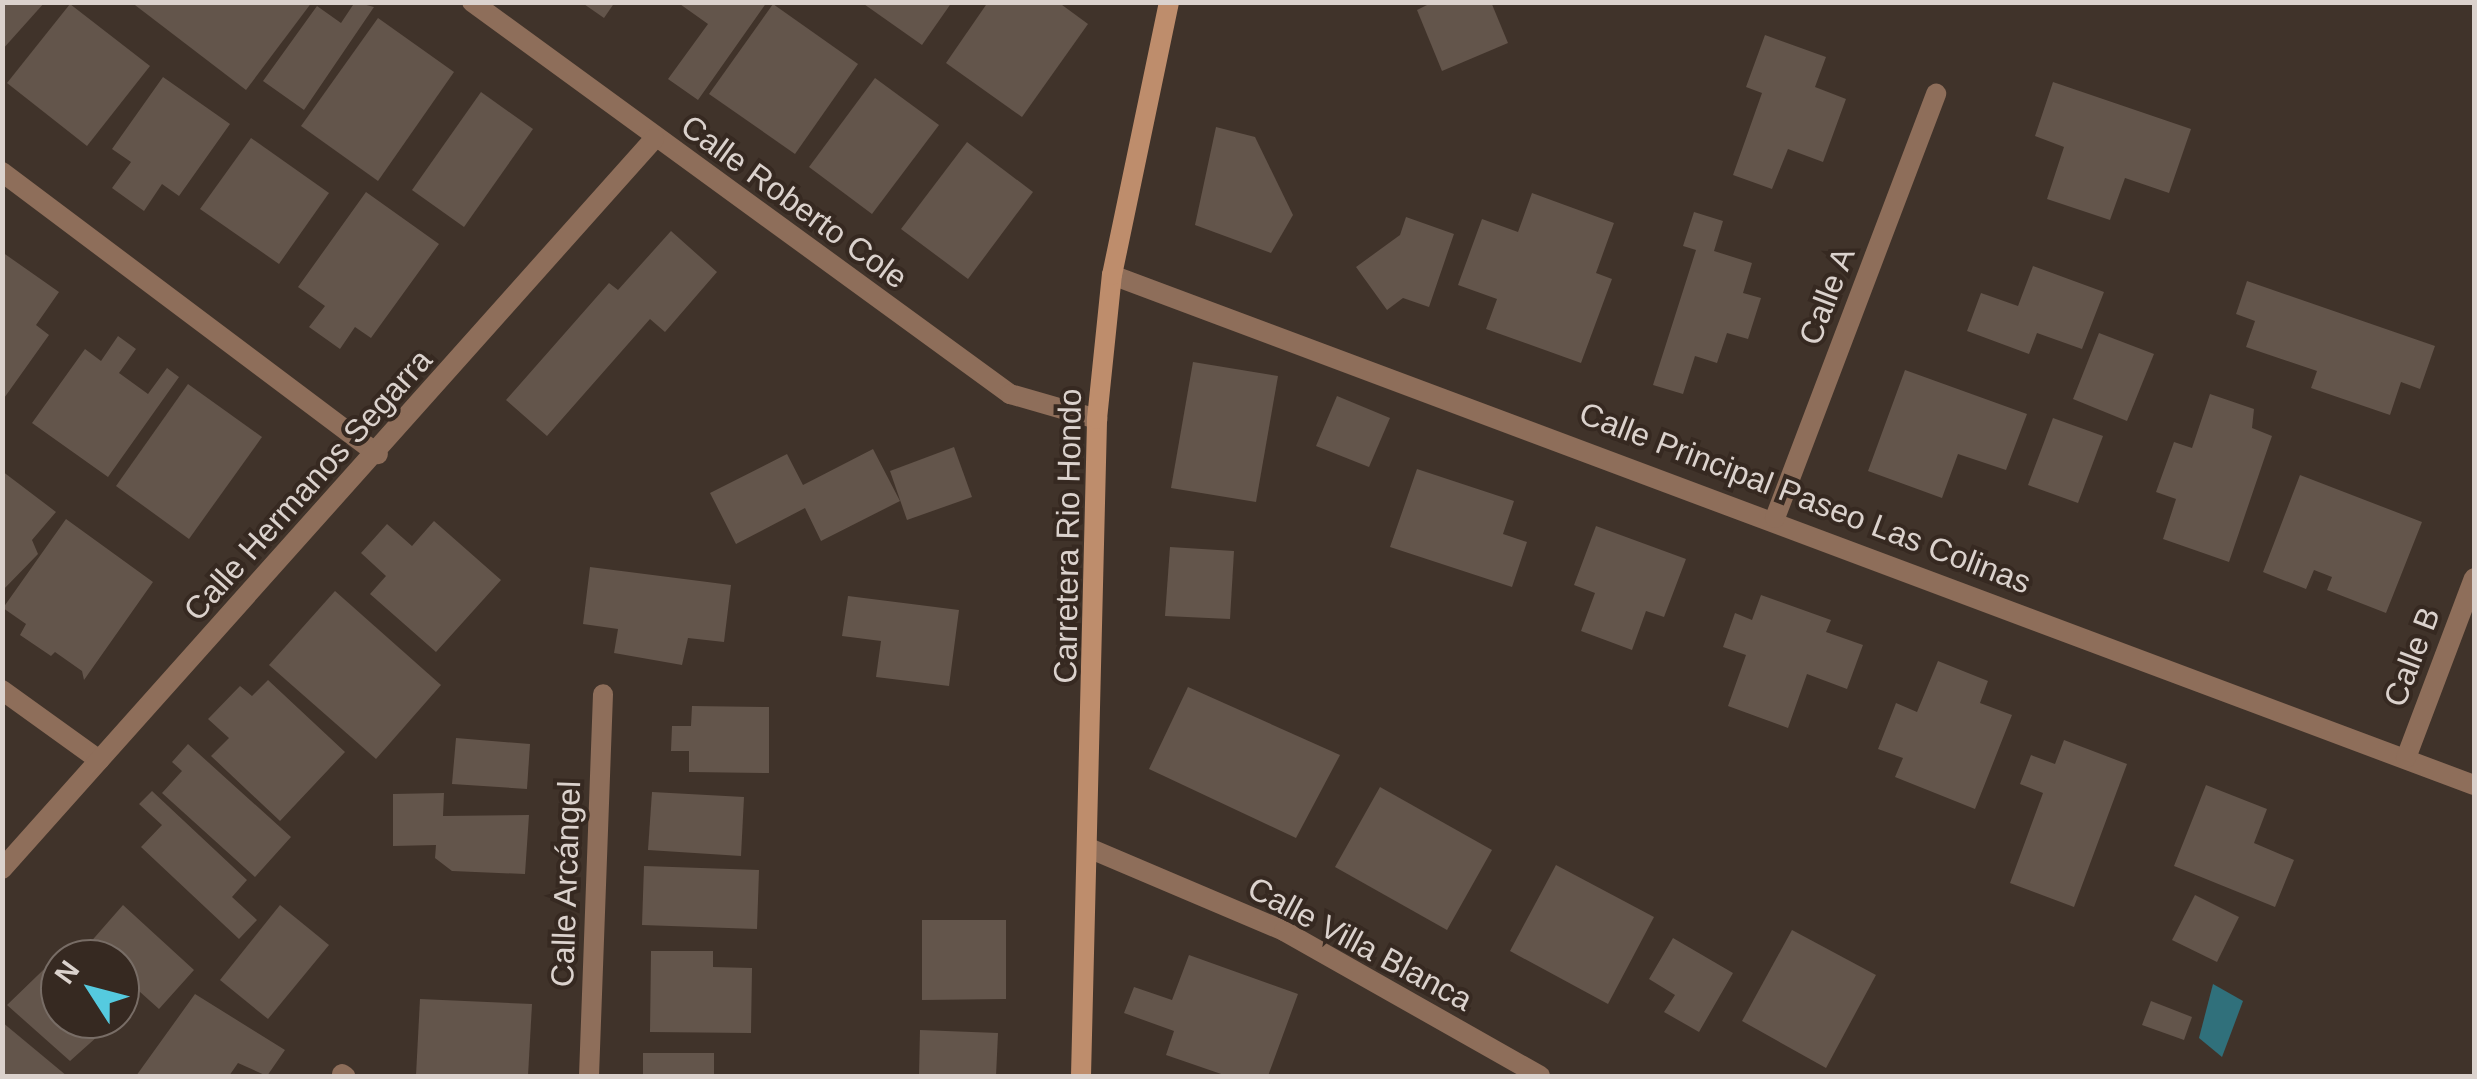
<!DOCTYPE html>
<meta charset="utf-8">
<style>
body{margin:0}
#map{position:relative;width:2477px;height:1079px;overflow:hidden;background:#40332a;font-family:Arial,sans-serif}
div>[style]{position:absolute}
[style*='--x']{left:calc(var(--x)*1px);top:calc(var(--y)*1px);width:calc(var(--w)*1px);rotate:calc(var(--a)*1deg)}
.water>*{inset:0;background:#30707b}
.building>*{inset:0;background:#63554b}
.street>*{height:20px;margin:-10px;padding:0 10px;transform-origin:10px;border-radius:10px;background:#8e6e5a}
.secondary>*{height:20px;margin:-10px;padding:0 10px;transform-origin:10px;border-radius:10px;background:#be8d6c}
span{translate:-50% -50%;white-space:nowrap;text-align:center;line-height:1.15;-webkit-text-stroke:8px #362921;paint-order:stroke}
.street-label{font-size:32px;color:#dbd2cd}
.frame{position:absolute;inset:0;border:5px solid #dbd2cd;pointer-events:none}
.north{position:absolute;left:40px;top:939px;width:100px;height:100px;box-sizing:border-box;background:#362921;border:2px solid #786d66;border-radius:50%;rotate:306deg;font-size:28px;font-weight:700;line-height:40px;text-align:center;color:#dbd2cd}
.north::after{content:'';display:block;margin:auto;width:35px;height:45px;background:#55cadf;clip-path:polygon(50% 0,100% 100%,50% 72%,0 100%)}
</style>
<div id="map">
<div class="water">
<i style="clip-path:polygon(2213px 984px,2243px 1001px,2222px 1057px,2199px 1038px)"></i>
</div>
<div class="building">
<i style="clip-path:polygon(2px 2px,45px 2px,2px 50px)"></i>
<i style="clip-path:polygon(131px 2px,312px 2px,246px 90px)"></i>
<i style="clip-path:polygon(355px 2px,374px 7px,304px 110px,263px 81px,317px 6px,341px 23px)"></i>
<i style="clip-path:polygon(581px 2px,615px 2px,604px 18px)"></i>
<i style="clip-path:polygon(677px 2px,767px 2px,698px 100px,668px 79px,708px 24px)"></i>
<i style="clip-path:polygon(861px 2px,952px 2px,922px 45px)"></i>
<i style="clip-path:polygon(988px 2px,1058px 2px,1088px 24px,1022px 117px,946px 63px)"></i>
<i style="clip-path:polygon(1433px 2px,1491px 2px,1508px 43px,1442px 71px,1417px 10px)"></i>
<i style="clip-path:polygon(70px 4px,150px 66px,87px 146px,7px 83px)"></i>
<i style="clip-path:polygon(773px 4px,858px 64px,795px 154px,709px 94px)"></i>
<i style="clip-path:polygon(378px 18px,454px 72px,378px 181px,301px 126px)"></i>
<i style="clip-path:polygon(1765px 35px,1826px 57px,1815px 87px,1846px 99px,1823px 162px,1788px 149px,1772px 189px,1733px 175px,1762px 93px,1746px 87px)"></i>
<i style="clip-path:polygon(163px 77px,230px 124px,179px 196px,162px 184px,144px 211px,112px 188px,131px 162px,112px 149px)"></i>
<i style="clip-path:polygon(875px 78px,939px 125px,872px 214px,809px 167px)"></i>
<i style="clip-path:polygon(2053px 82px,2191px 129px,2169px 193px,2125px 178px,2110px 220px,2047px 199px,2064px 147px,2035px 136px)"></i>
<i style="clip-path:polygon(481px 92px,533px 129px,464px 227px,412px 190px)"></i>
<i style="clip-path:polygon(1216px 127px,1255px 137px,1293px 215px,1271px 253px,1195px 225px)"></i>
<i style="clip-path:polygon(251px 138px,329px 193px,279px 264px,200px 209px)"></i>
<i style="clip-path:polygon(967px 142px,1033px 192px,968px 279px,901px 229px)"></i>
<i style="clip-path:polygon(366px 192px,439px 244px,371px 338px,355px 327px,340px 349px,309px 327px,325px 306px,298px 287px)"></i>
<i style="clip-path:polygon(1532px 193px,1614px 223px,1596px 273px,1612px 279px,1581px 363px,1486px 329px,1497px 299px,1458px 285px,1482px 219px,1518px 232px)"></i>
<i style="clip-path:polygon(1694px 212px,1723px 221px,1714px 251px,1752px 263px,1743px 293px,1761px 298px,1748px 339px,1727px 333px,1717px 363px,1695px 356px,1683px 394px,1653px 385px,1696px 250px,1683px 246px)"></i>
<i style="clip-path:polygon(1406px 217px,1454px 234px,1429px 307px,1403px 298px,1387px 310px,1356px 267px,1400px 235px)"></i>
<i style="clip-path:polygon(671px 231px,717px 272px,665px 332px,650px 319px,547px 436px,506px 400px,609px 283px,618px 290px)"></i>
<i style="clip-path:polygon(2px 252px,59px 292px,36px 325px,49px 335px,2px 401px)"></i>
<i style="clip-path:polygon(2033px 266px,2104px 292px,2082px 349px,2037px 333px,2029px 354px,1967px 331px,1981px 293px,2018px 306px)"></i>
<i style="clip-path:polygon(2247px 281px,2435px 346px,2420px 389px,2401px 382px,2390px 415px,2311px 388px,2317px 371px,2246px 347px,2255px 321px,2236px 314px)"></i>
<i style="clip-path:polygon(2099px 333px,2154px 354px,2127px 421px,2073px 399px)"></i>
<i style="clip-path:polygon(118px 336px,136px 349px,119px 373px,148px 394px,167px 368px,179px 377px,108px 477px,32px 423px,85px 349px,101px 361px)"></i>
<i style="clip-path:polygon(1193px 362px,1278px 376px,1256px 502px,1171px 488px)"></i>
<i style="clip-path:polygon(1905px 370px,2027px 414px,2006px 470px,1958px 454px,1942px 498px,1868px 471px)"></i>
<i style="clip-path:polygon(188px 384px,262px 437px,189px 539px,116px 486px)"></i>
<i style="clip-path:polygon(2210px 394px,2254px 409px,2252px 428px,2272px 436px,2229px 562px,2163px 539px,2176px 499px,2156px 492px,2174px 442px,2192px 448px)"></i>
<i style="clip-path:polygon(1337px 396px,1390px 418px,1369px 467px,1316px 446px)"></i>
<i style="clip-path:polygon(2053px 418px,2103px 436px,2078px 503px,2028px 485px)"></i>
<i style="clip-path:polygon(954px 447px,972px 497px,907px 520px,890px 471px)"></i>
<i style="clip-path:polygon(873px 449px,900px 501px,821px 541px,805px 508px,736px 544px,710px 493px,787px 454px,803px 485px)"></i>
<i style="clip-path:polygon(1417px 469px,1514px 501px,1503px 534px,1527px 542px,1512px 587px,1390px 547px)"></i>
<i style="clip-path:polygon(2px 471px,56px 512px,32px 540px,38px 554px,2px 591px)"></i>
<i style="clip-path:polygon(2300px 475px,2422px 522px,2386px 613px,2327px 590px,2332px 577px,2314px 570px,2306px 589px,2263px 572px)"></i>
<i style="clip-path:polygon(66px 519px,153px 582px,84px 680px,82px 671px,55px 652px,51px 656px,20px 635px,26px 624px,3px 608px)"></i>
<i style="clip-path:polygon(434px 521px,501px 580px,436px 652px,370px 594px,386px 576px,361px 553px,387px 524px,412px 546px)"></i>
<i style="clip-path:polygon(1596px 526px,1686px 559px,1664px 617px,1646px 611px,1632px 650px,1581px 631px,1595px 593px,1574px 585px)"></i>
<i style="clip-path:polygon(1170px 547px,1234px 551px,1230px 619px,1165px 616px)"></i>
<i style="clip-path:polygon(590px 567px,731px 585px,724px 642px,688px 638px,682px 665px,614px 653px,618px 629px,583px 624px)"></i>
<i style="clip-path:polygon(335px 591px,441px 685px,376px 759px,269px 665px)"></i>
<i style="clip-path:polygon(1761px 595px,1831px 620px,1826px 632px,1863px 645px,1847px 689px,1807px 674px,1788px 728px,1728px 706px,1746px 655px,1723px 647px,1735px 613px,1752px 620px)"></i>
<i style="clip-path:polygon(848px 596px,959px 610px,949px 686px,876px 677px,881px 641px,842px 636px)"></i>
<i style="clip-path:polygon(1938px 661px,1988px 681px,1980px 703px,2012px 715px,1975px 809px,1895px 777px,1903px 758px,1878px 749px,1896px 703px,1917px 712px)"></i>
<i style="clip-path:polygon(268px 680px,345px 752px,280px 821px,211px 756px,229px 738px,208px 719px,240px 686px,252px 696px)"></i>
<i style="clip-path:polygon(1188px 687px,1340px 755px,1296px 838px,1149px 769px)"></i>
<i style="clip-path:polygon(692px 706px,769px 707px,769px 773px,689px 772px,689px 751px,671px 751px,672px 726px,691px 726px)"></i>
<i style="clip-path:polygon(456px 738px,530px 744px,527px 789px,452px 784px)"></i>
<i style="clip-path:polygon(2064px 740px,2127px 764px,2074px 907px,2010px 883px,2043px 793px,2020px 784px,2031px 755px,2055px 764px)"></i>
<i style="clip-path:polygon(188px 744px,291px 837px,255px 877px,162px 793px,182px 771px,172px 762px)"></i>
<i style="clip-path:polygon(2206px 785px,2267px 809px,2254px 843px,2294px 860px,2275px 907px,2174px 866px)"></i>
<i style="clip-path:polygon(1380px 787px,1492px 850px,1447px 930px,1335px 867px)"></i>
<i style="clip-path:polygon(152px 791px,247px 880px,232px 897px,257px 920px,239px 939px,141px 847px,162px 825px,139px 804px)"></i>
<i style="clip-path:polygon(652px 792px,744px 797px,741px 856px,648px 850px)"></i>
<i style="clip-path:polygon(444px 793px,443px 816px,529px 815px,525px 874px,452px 871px,435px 858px,436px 845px,393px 846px,393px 794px)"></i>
<i style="clip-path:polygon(1556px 865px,1654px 917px,1608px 1004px,1510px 951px)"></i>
<i style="clip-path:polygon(644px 866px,759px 870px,757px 929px,642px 925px)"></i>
<i style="clip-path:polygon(2195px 895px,2239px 917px,2217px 962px,2172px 940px)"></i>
<i style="clip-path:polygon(123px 905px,194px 970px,159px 1009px,120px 974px,120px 959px,104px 959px,88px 945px)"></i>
<i style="clip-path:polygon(280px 905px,329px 945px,268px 1019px,220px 980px)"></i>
<i style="clip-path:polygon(922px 920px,1006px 920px,1006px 999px,922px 1000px)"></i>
<i style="clip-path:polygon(1792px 930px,1876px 975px,1826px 1068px,1742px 1021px)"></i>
<i style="clip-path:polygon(1673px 938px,1733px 973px,1699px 1032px,1664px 1012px,1675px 995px,1649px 979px)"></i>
<i style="clip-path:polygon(68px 946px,82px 959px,60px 959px,60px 1019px,117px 1019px,70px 1061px,7px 1005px)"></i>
<i style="clip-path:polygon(651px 951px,713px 951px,713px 967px,752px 968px,751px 1033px,650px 1032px)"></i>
<i style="clip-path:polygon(1189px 955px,1298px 994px,1268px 1076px,1227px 1076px,1166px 1055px,1174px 1031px,1124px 1013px,1134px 987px,1172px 1000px)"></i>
<i style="clip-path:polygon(195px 994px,285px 1050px,267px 1076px,238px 1063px,229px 1076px,136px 1076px)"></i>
<i style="clip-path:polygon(420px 999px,532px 1004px,528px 1076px,416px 1076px)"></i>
<i style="clip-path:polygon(2151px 1001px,2192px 1017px,2184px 1040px,2142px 1025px)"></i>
<i style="clip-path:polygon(2px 1022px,67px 1076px,2px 1076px)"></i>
<i style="clip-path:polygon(920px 1030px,998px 1033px,996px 1076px,919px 1076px)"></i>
<i style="clip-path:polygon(643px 1053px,714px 1053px,714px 1076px,643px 1076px)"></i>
</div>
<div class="street">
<i style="--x:472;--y:2;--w:666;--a:36.08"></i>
<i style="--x:1010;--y:394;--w:91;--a:16"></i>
<i style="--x:2;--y:172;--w:470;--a:36.9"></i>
<i style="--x:1112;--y:275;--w:1454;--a:20.53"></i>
<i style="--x:1775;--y:518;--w:454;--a:-69.2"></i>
<i style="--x:2;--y:690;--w:120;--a:35.8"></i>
<i style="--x:2406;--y:758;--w:192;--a:-69.3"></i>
<i style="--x:1091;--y:849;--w:210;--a:23"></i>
<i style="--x:1284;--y:931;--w:294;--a:29.5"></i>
<i style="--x:2;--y:869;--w:979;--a:-48.23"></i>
<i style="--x:342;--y:1074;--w:4;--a:34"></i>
<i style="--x:589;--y:1076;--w:382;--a:-87.9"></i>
</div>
<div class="secondary">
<i style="--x:1081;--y:1076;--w:657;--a:-88.6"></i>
<i style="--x:1097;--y:419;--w:145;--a:-84.1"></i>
<i style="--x:1112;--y:275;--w:279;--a:-78.2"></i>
</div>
<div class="street-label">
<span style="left:794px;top:202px;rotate:36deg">Calle Roberto Cole</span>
<span style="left:1827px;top:296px;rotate:-69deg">Calle A</span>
<span style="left:308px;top:485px;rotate:-48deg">Calle Hermanos Segarra</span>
<span style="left:1805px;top:498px;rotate:21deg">Calle Principal Paseo Las Colinas</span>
<span style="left:1068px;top:536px;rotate:-89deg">Carretera Rio Hondo</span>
<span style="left:2412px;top:657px;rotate:-69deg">Calle B</span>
<span style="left:566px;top:884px;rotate:-88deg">Calle Arcángel</span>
<span style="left:1360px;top:944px;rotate:28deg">Calle Villa Blanca</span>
</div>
<div class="frame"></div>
<div class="north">N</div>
</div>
